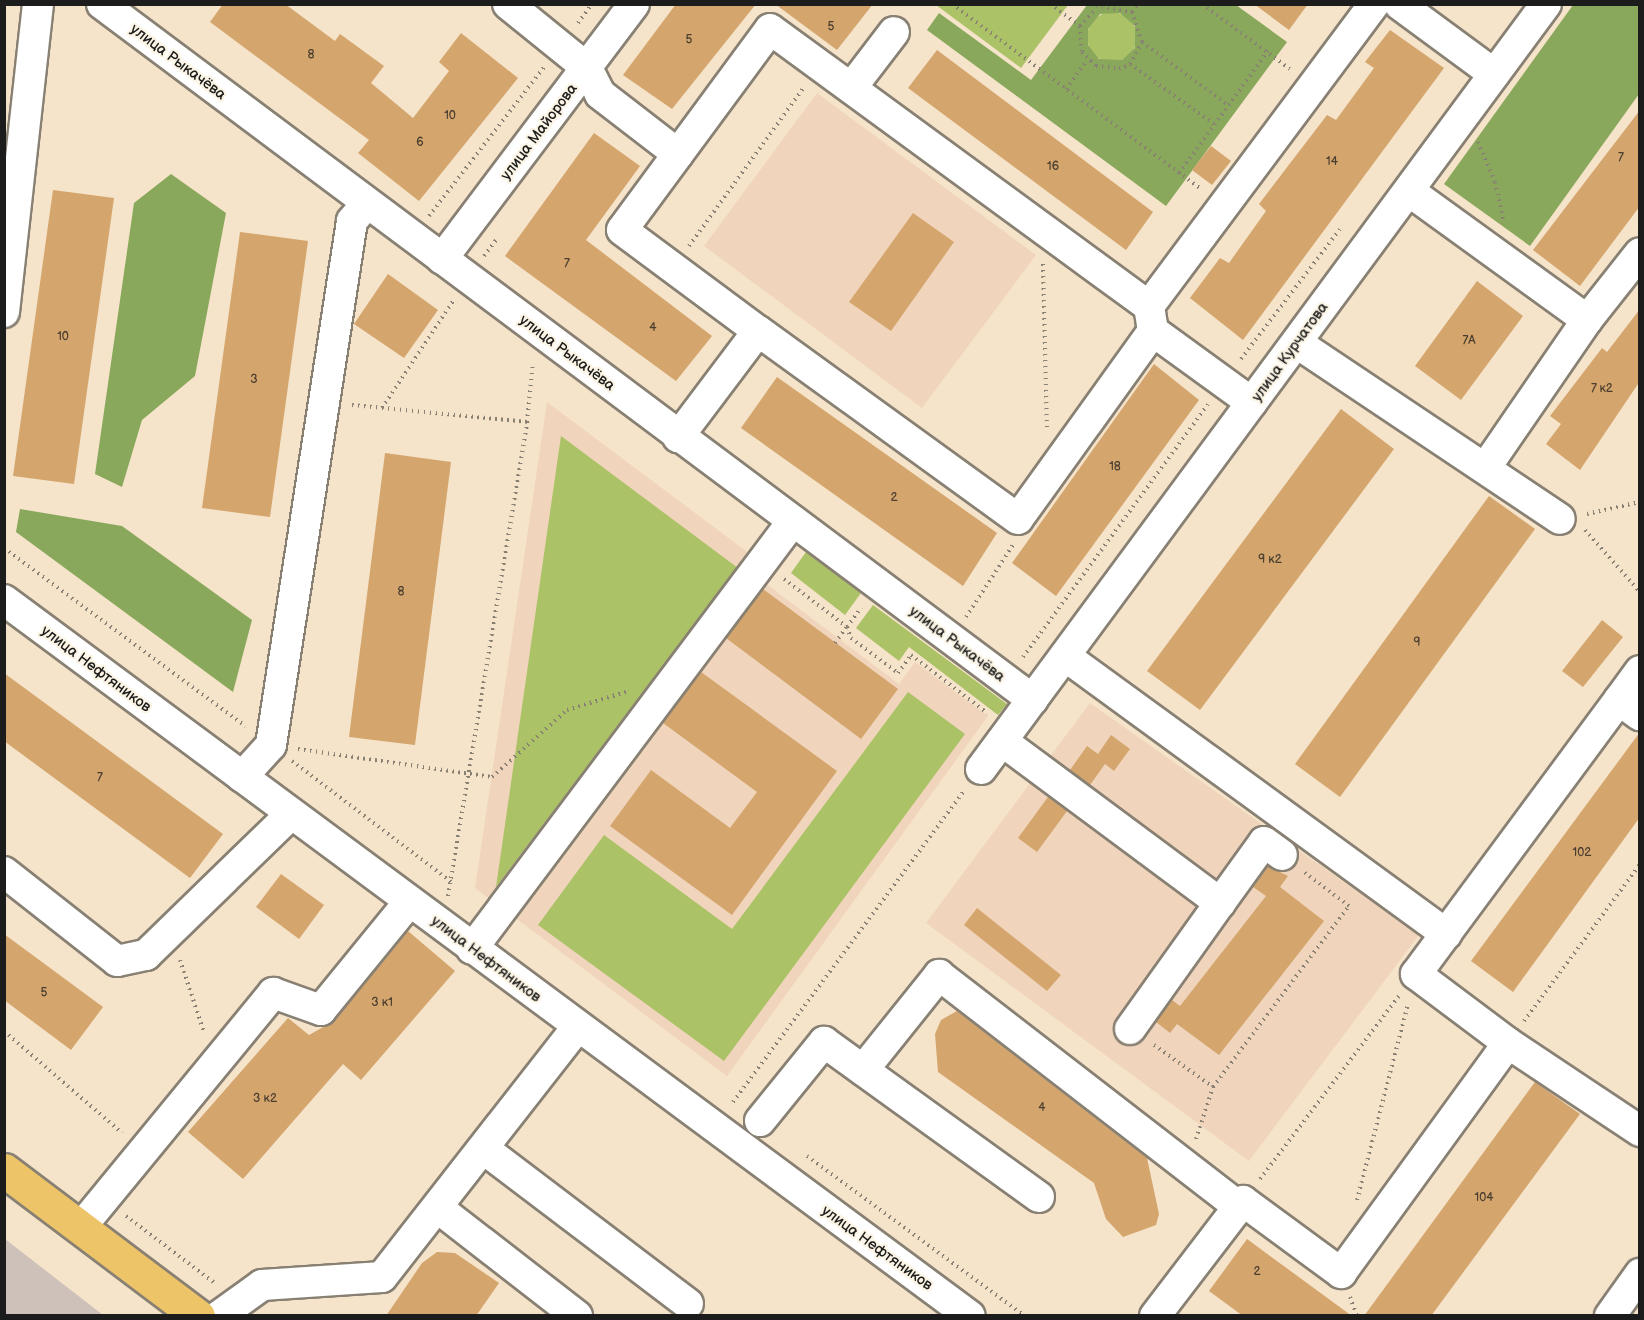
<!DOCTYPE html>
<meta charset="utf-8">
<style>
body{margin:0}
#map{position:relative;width:1644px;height:1320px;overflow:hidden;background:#f5e4ca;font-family:"Balsamiq Sans",sans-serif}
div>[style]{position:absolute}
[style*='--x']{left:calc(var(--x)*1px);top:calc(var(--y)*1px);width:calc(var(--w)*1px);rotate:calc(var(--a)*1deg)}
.built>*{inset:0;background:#f0d5bc}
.industrial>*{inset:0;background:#cec1b9}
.green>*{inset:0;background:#acc266}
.round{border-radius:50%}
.forest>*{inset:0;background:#89a85b}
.building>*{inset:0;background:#d4a56c}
.path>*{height:4px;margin-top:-2px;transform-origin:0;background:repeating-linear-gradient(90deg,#888073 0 1.5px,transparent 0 6px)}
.roads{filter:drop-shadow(2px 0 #888073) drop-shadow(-2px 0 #888073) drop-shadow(0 2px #888073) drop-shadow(0 -2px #888073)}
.minor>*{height:30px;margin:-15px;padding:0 15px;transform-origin:15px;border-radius:15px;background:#fff}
.highway>*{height:33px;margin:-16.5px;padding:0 16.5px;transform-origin:16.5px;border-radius:16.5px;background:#eec469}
span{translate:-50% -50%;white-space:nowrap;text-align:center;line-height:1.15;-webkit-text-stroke:4.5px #fcf5e5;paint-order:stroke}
.number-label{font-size:12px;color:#4a3e30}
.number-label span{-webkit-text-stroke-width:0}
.street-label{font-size:15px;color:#1c1c1c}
.frame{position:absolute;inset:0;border:6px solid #1c1c1c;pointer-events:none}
</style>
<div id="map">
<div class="built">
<i style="clip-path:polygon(817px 93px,1036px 255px,922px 408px,704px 246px)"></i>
<i style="clip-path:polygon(547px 402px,770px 569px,765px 583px,899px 684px,915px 662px,988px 716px,727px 1076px,475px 888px)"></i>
<i style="clip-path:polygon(1090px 703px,1419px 935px,1249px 1161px,926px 923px)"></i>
</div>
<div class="industrial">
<i style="clip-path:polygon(5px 1239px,103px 1315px,5px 1315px)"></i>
</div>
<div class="green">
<i style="clip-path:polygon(936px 5px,1068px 5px,1021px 68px)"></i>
<i class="round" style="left:1087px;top:12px;width:50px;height:50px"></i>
<i style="clip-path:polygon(561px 436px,738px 568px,496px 887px)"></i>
<i style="clip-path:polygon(806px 552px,861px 593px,845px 615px,791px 573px)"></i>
<i style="clip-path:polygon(873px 605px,1007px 704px,998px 715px,909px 647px,899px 661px,856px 628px)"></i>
<i style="clip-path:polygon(908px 692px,965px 734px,724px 1061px,538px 925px,604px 835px,732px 929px)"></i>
</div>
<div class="forest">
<i style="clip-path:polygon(evenodd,1087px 5px,1236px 5px,1287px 42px,1166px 206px,927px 30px,939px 13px,1031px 80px,1087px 5px,1120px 13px,1135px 26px,1135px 48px,1122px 60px,1099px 59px,1088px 45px,1088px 29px,1100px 14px,1120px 13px)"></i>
<i style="clip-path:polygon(1573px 5px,1639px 5px,1639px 94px,1530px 246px,1444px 184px)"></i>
<i style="clip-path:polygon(171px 174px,226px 213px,195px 376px,142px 420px,122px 487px,95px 474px,134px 203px)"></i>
<i style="clip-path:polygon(20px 509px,122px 526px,252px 620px,233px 692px,16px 532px)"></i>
</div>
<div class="building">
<i style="clip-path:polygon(223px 4px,285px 4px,335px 41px,340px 34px,384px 66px,371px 83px,413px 118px,449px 71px,439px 62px,461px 33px,518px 78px,419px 201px,358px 153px,369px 140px,210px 22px)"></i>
<i style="clip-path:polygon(676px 4px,756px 4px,672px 109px,623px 75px)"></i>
<i style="clip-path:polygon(775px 4px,873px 4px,837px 50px)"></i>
<i style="clip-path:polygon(1254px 4px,1308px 4px,1289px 30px)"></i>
<i style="clip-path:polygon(1390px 30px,1444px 68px,1243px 340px,1190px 298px,1220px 258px,1229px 263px,1266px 211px,1259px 204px,1327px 115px,1336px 120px,1374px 68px,1365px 62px)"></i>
<i style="clip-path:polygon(937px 50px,1153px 212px,1126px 250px,908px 88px)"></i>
<i style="clip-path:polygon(1640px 110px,1640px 206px,1580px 286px,1533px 250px)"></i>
<i style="clip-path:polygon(594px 133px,640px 166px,586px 240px,712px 336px,676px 381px,505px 256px)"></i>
<i style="clip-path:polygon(1211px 146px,1231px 161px,1212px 185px,1192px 170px)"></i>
<i style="clip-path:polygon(53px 190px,114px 198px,74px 484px,13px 476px)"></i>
<i style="clip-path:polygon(913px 213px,954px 242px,891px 331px,849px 302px)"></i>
<i style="clip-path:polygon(240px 232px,308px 241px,270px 517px,202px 508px)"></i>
<i style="clip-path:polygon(388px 274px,438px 310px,404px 358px,354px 324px)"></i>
<i style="clip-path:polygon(1477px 281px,1523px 316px,1461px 400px,1415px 366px)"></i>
<i style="clip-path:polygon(1640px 309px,1640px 381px,1580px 470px,1546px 444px,1561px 424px,1550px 416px,1602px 348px,1607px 352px)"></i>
<i style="clip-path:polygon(1154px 364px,1199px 400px,1056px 596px,1012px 563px)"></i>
<i style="clip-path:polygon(777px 377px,997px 533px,963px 586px,741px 428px)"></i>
<i style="clip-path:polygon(1341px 409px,1394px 449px,1200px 710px,1147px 671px)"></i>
<i style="clip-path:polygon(385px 453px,451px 462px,415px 745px,349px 737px)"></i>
<i style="clip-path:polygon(1489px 496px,1535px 529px,1340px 797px,1295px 764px)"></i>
<i style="clip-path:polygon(763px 589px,898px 689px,861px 739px,726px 638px)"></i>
<i style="clip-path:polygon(1602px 620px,1623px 637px,1583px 687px,1562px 671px)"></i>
<i style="clip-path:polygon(701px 672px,837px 771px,732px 915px,610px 826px,651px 770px,730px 828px,757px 792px,663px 723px)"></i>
<i style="clip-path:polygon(4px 673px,223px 834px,190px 878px,4px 741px)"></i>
<i style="clip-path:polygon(1640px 732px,1640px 817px,1513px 992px,1471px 961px)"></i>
<i style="clip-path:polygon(1111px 735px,1130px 749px,1114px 771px,1105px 764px,1090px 785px,1070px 770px,1087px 746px,1098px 754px)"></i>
<i style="clip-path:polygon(1048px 797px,1067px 811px,1037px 852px,1018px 838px)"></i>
<i style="clip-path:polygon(1268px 866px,1288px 876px,1280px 887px,1324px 921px,1219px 1055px,1177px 1024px,1170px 1033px,1156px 1022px,1172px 1000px,1180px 1006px,1266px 896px,1253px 887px)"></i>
<i style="clip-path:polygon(281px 874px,324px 905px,299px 939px,256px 907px)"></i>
<i style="clip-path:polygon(977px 908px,1061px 975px,1047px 991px,964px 925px)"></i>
<i style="clip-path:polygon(408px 931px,455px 971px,361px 1080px,343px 1064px,243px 1179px,188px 1132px,288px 1018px,309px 1035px,334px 1021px)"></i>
<i style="clip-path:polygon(4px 934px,103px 1007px,71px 1050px,4px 1000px)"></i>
<i style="clip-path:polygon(957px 1011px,1147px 1158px,1159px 1214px,1156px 1225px,1123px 1237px,1106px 1219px,1094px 1183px,938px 1072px,935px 1034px,941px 1020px)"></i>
<i style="clip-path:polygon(1535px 1082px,1580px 1114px,1431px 1316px,1364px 1316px)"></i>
<i style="clip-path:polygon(1247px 1239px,1266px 1253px,1352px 1316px,1243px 1316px,1209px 1291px)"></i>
<i style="clip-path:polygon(437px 1252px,455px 1253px,499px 1283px,476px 1316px,386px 1316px,422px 1263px)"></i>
</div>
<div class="path">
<i style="--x:952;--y:4;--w:310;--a:36.6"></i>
<i style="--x:1050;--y:4;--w:37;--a:36"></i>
<i style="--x:1080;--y:26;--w:26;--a:86"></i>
<i style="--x:1082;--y:52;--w:20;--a:45"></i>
<i style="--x:1096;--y:66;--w:23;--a:7"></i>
<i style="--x:1119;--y:69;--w:12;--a:-24"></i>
<i style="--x:1130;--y:64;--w:103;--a:35.5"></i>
<i style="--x:1090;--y:4;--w:43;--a:10.8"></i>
<i style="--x:1132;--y:12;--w:32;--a:72"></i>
<i style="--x:1142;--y:42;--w:107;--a:36.2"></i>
<i style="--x:1202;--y:4;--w:109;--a:36.5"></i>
<i style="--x:1132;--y:12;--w:10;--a:-53"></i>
<i style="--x:578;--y:23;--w:24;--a:-54"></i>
<i style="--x:1080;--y:26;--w:23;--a:-47"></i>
<i style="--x:1130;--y:64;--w:25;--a:-61"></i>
<i style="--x:1066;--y:89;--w:36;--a:-54"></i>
<i style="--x:1478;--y:142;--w:43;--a:67"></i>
<i style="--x:1495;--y:182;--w:42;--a:77.6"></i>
<i style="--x:1179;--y:173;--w:151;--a:-53.9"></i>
<i style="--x:429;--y:216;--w:188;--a:-52.3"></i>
<i style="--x:689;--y:246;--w:196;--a:-54.1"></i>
<i style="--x:484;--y:256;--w:20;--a:-53"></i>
<i style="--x:1043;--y:264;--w:164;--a:88.6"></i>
<i style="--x:1241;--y:359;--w:163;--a:-52.7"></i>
<i style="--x:352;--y:405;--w:176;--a:5.5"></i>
<i style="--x:382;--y:408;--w:128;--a:-56.4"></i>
<i style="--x:1587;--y:514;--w:54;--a:-12.8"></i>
<i style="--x:1585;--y:530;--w:83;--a:48.4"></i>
<i style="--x:4;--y:548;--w:300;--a:36.4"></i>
<i style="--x:784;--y:579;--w:79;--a:37.3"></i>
<i style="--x:847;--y:627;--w:24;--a:-54"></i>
<i style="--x:966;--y:617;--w:86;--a:-56.9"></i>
<i style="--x:847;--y:627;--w:12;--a:70"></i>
<i style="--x:851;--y:638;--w:59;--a:36.7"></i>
<i style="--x:898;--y:673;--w:22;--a:-54"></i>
<i style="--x:911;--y:655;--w:96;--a:37.3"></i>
<i style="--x:835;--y:643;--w:19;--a:-54"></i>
<i style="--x:1023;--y:657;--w:313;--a:-53.8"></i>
<i style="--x:298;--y:749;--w:196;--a:8.2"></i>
<i style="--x:492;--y:777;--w:101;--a:-41.8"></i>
<i style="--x:567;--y:710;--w:65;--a:-17"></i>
<i style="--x:292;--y:761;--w:203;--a:37.2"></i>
<i style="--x:448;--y:896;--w:481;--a:-80.5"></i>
<i style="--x:527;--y:422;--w:60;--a:-84.3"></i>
<i style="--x:180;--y:960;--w:76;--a:71.6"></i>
<i style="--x:1524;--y:1021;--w:195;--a:-53.5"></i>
<i style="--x:4;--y:1031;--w:156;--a:40.8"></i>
<i style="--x:1154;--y:1045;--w:72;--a:35.4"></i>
<i style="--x:1213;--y:1087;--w:226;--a:-53.1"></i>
<i style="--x:1349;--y:906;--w:56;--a:-142.9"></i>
<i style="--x:733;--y:1102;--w:387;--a:-53.4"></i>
<i style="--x:1196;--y:1139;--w:55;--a:-71.9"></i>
<i style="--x:807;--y:1156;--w:270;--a:36.3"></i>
<i style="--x:1260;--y:1179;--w:230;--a:-52.8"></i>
<i style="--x:1357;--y:1200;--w:203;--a:-75.4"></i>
<i style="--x:126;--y:1216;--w:113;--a:37.1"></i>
<i style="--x:1350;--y:1297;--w:20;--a:70"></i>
</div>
<div class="roads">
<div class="minor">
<i style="--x:102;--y:4;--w:1162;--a:36.78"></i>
<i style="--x:508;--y:4;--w:102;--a:39"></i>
<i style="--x:587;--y:68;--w:29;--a:63"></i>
<i style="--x:600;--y:94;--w:98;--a:37.6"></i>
<i style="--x:678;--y:154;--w:155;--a:-53.6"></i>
<i style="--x:770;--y:29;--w:469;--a:36.2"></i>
<i style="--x:1149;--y:306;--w:25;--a:81"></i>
<i style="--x:1153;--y:331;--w:231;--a:125.7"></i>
<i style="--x:1018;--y:519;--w:321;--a:-144.1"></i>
<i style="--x:758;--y:331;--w:133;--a:127"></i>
<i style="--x:1399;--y:4;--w:118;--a:36.4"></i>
<i style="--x:852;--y:87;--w:69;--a:-52.6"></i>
<i style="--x:678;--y:154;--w:94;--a:126.4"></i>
<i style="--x:622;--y:230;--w:169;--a:36.6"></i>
<i style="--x:1409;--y:191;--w:220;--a:35.9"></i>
<i style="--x:1587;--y:320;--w:85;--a:-51.7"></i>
<i style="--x:442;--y:259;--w:319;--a:-53"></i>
<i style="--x:1149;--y:306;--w:377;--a:-53.3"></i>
<i style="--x:4;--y:312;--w:310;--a:-83.7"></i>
<i style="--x:1153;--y:331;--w:122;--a:36"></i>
<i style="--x:1297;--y:343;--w:316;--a:33.8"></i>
<i style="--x:1486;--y:467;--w:178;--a:-55.5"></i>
<i style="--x:4;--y:600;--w:1202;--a:36.55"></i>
<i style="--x:1065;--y:656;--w:472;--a:36.1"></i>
<i style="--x:1640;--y:671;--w:36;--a:126"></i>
<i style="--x:1619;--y:700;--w:26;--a:36"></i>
<i style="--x:1002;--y:741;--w:272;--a:36.6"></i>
<i style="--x:1220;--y:903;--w:75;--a:-54.2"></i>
<i style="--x:1264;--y:842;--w:22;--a:36"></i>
<i style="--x:981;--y:769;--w:951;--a:-53.55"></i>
<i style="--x:242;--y:777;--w:43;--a:-47.8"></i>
<i style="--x:271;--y:745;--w:530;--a:-81.21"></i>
<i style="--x:352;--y:221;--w:23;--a:-50"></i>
<i style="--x:4;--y:872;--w:144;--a:38.2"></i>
<i style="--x:117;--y:961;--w:30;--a:-12"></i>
<i style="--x:146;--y:955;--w:202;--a:-44.2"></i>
<i style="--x:472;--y:949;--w:534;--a:-53.15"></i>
<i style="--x:1130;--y:1029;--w:155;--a:-54.5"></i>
<i style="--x:1508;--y:1043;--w:159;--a:33.7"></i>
<i style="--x:863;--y:1070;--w:122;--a:-51.3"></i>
<i style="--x:939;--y:975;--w:379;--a:37.7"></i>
<i style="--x:760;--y:1121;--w:102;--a:-51"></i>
<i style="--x:824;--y:1042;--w:265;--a:35.8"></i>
<i style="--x:484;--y:1149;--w:256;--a:37.2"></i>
<i style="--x:438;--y:1208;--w:176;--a:37.8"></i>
<i style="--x:81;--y:1227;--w:303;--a:-50.6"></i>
<i style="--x:273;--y:993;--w:51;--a:19.5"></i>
<i style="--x:321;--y:1010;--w:139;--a:-50.8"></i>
<i style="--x:219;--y:1316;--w:53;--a:-35.8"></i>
<i style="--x:262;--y:1285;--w:120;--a:-3.8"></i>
<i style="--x:382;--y:1277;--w:317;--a:-52"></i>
<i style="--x:1155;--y:1316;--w:145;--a:-52.6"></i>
<i style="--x:1243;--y:1201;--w:122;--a:36.3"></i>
<i style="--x:1341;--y:1273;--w:284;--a:-54"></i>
<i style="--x:1508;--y:1043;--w:115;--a:-143.1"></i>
<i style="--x:1416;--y:974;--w:341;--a:-53.5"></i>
<i style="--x:1610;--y:1316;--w:52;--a:-54.5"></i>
</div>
<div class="highway">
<i style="--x:4;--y:1170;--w:243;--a:37"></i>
</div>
</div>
<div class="number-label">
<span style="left:831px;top:27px">5</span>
<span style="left:689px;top:40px">5</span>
<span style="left:311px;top:55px">8</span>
<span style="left:450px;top:116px">10</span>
<span style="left:420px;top:143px">6</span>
<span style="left:1621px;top:158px">7</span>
<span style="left:1332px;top:162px">14</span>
<span style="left:1053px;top:167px">16</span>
<span style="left:567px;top:264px">7</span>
<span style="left:653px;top:328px">4</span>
<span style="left:63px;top:337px">10</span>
<span style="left:1469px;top:341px">7А</span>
<span style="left:254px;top:380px">3</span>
<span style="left:1602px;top:389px">7 к2</span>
<span style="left:1115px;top:467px">18</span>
<span style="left:894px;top:498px">2</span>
<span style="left:1270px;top:560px">9 к2</span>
<span style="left:401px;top:592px">8</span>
<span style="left:1417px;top:643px">9</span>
<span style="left:100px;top:778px">7</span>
<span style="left:1582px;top:853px">102</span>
<span style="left:44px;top:993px">5</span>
<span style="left:382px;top:1003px">3 к1</span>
<span style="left:265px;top:1099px">3 к2</span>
<span style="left:1042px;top:1108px">4</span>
<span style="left:1484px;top:1198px">104</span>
<span style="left:1257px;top:1272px">2</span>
</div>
<div class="street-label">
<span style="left:178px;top:62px;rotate:37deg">улица Рыкачёва</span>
<span style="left:539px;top:132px;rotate:-53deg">улица Майорова</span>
<span style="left:1290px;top:352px;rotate:-54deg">улица Курчатова</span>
<span style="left:567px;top:353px;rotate:37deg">улица Рыкачёва</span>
<span style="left:957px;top:644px;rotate:37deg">улица Рыкачёва</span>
<span style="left:96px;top:669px;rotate:37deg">улица Нефтяников</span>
<span style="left:486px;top:959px;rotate:37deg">улица Нефтяников</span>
<span style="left:877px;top:1248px;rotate:36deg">улица Нефтяников</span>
</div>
<div class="frame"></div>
</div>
